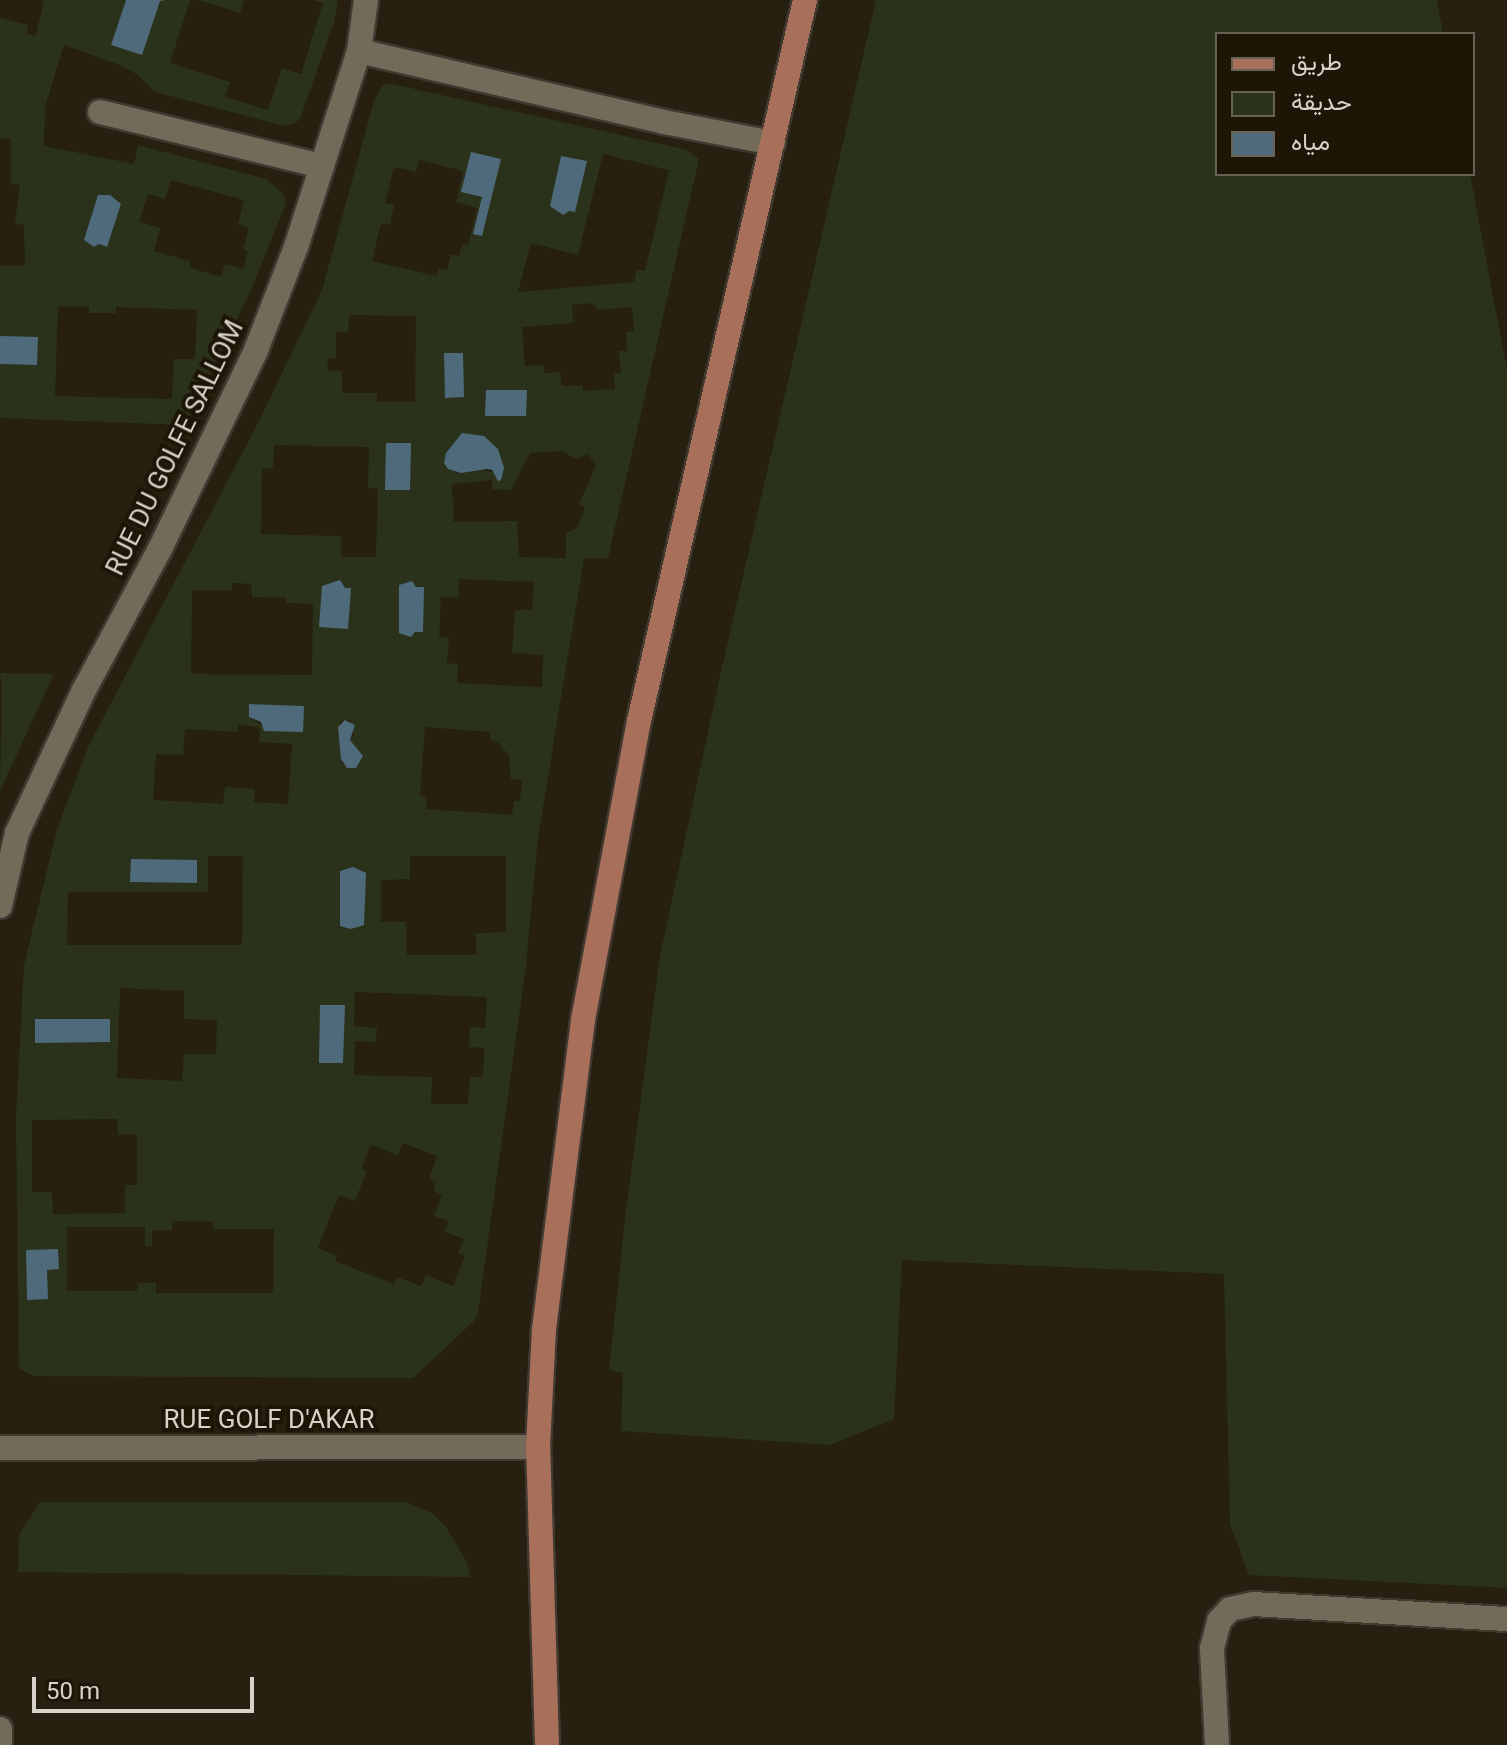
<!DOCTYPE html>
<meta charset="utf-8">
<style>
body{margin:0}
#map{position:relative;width:1507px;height:1745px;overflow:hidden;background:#271f10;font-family:Roboto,Vazirmatn,sans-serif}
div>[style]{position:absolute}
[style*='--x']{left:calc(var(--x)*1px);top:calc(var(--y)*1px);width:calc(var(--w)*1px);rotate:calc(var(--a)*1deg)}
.green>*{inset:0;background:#2a321c}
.water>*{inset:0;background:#4f6b7b}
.roads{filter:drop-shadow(2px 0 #403930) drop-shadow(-2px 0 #403930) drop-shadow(0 2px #403930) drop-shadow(0 -2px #403930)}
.minor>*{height:24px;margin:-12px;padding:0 12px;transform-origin:12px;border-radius:12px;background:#736a59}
.major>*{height:24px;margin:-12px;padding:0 12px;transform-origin:12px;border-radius:12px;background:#a86f5a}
span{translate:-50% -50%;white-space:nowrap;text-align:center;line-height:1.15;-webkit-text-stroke:8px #1d1607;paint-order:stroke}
.street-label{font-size:26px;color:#d8d3c9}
.legend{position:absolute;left:1215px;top:32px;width:260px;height:144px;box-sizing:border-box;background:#1d1607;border:2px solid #686255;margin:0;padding:10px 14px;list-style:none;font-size:24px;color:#d8d3c9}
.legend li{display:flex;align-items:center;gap:16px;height:40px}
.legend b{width:40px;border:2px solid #686255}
.scale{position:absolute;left:32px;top:1677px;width:222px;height:36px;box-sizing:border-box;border:4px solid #d8d3c9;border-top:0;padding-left:10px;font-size:24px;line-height:28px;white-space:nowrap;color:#d8d3c9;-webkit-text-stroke:6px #1d1607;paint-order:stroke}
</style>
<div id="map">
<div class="green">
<i style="clip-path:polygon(evenodd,44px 0,126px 0,111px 45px,160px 0,190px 0,170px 63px,230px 82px,225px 97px,268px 110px,282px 68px,301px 74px,323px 3px,313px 0,338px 0,334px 22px,301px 116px,296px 123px,284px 126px,155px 92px,138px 75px,120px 65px,64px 45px,45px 107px,44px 146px,134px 164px,138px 145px,266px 179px,284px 194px,286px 203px,251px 290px,185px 425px,0 418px,0 364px,37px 365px,38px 338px,0 336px,0 266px,25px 265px,24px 225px,15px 224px,20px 185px,11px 184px,11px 139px,0 138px,0 18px,28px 25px,27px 34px,36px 36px,44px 0,171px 180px,244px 200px,238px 224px,249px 228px,243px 249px,248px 251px,243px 269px,225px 264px,221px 277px,191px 268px,190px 261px,154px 251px,160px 228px,139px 222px,148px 194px,165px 199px,171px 180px,44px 0,99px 195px,120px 204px,106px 247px,98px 244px,94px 247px,90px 243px,99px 195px,44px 0,58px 306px,89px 307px,89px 313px,116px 313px,116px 307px,197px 310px,195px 359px,174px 359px,172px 399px,55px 396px,58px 306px)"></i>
<i style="clip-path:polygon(198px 0,244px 0,240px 13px)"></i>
<i style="clip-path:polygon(876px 0,1437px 0,1443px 34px,1217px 34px,1217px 174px,1470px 174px,1507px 370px,1507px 1588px,1249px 1575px,1230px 1524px,1224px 1274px,902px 1260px,894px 1419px,830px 1445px,621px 1431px,623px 1373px,609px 1370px,626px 1210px,660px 956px,720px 676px)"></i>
<i style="clip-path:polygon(evenodd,388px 83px,688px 150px,699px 159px,608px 558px,584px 559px,538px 837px,526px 966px,478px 1313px,474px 1321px,413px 1378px,33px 1376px,19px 1368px,16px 1117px,24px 965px,57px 829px,89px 745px,259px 421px,322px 290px,374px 101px,382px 86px,388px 83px,603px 154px,669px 170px,645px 271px,637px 269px,634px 282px,518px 292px,531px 243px,578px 255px,603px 154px,388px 83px,419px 160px,463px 171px,456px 202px,477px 208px,468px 245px,462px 244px,459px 256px,451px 254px,447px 270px,438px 268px,436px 276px,372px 261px,381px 223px,390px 225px,394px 205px,385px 203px,394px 167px,416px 172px,419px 160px,388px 83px,594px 303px,597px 310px,632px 307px,634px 331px,626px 332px,627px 351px,619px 351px,621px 373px,614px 374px,615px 389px,583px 391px,582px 385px,562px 386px,560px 372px,544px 373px,543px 365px,525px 366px,522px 327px,573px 323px,572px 305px,594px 303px,388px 83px,349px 315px,416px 316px,415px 402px,377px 402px,377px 393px,342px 393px,342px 371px,327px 370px,328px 358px,336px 358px,336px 332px,348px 332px,349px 315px,388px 83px,484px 436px,498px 449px,495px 473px,479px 469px,453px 473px,484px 436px,388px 83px,274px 445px,369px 447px,368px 488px,378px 489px,376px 557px,341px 557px,341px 536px,261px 534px,262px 469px,273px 468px,274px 445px,388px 83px,562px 451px,576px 459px,588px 454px,596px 465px,579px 504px,585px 508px,577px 528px,566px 533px,566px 558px,519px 557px,517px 521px,454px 522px,452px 484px,492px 480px,492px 489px,511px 490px,530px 453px,562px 451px,388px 83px,459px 579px,534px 582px,532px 610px,515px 610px,512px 653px,543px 655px,542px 687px,457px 683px,458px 664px,447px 663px,449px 638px,439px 637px,441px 597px,458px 598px,459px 579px,388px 83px,232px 583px,251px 584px,252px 597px,286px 598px,286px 603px,313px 604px,312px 675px,191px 674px,192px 590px,232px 590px,232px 583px,388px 83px,399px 585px,423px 587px,422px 632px,407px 633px,399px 585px,388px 83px,250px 704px,303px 706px,304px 706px,263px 726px,249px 717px,250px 704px,388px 83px,350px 720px,354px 734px,350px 740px,356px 747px,353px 769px,343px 764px,338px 727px,342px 721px,350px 720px,388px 83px,238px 725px,260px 727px,259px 742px,292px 744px,288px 804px,254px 802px,255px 789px,225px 787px,223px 804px,153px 800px,156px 754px,183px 755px,185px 729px,237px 732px,238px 725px,388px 83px,425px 727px,490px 732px,490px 739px,498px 742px,509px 756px,511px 779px,522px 780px,520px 801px,514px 801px,512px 815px,426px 809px,427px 797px,420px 796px,425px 727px,388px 83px,208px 856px,243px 856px,242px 945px,67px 945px,68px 892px,208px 892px,208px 856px,388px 83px,410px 856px,506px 856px,506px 932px,476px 933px,476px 955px,407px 955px,406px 922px,381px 922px,381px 880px,410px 879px,410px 856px,388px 83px,131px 859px,197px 861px,197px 883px,131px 882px,131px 859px,388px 83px,340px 871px,365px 873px,364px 925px,356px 925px,353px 929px,348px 925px,340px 871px,388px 83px,120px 988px,184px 991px,184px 1019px,217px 1020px,216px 1054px,184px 1054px,182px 1081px,117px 1078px,120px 988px,388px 83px,355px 992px,487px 997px,485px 1028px,470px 1027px,469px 1047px,484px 1048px,483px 1077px,470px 1077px,468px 1104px,431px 1104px,432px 1077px,354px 1075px,355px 1041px,376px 1042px,377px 1028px,354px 1026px,355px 992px,388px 83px,109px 1019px,109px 1042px,35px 1042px,109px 1019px,388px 83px,117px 1119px,118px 1135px,137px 1134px,137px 1185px,125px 1185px,125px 1213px,53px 1214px,52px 1192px,32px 1192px,32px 1120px,117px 1119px,388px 83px,403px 1143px,437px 1156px,429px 1179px,436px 1182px,433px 1191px,442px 1195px,434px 1216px,449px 1221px,445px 1232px,464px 1239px,458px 1253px,465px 1256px,453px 1286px,426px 1275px,421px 1286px,397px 1277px,394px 1284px,335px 1261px,337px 1256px,318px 1248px,339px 1195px,355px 1201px,367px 1171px,362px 1168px,371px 1145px,398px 1155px,403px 1143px,388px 83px,173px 1221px,213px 1222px,213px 1229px,274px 1229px,273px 1293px,156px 1293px,156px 1283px,138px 1283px,137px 1291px,67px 1291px,67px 1227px,145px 1227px,145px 1246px,152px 1246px,152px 1230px,172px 1230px,173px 1221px)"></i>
<i style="clip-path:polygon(0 673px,54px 674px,0 791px,2px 692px)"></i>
<i style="clip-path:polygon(40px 1502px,405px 1502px,432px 1513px,446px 1527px,467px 1562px,470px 1577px,18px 1572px,19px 1535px)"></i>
</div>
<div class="water">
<i style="clip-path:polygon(126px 0,165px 0,160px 1px,142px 55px,111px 45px)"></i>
<i style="clip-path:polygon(471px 152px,501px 159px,482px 236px,473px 234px,482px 197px,461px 192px)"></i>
<i style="clip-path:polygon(561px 156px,587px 161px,575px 212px,569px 211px,563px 215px,550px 206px)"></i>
<i style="clip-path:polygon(98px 195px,110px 195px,121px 204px,107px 247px,99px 244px,94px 247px,84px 240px)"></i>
<i style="clip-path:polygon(0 336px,38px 337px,37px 365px,0 364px)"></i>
<i style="clip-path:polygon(444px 353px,463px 353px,464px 397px,445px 398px)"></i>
<i style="clip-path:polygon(486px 390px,527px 390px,526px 416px,485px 416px)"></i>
<i style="clip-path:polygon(462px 433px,484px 436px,498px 449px,504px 468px,501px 480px,498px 481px,492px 470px,487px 469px,461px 473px,448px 469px,444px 463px,446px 453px)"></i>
<i style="clip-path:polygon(386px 443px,411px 443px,410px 490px,385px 490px)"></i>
<i style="clip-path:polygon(340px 580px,345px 588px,351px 588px,348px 629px,319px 627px,322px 586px)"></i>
<i style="clip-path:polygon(412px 581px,416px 587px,424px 587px,423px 632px,415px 632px,411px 637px,399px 633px,399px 585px)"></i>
<i style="clip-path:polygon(249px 704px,304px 706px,303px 732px,264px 731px,261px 722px,249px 717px)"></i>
<i style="clip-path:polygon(345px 720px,355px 725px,350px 740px,363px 756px,356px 768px,347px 768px,341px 759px,338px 727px)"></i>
<i style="clip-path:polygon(131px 859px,197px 860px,197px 883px,130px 882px)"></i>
<i style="clip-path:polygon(353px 867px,366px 873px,364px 925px,351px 929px,340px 926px,340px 871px)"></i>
<i style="clip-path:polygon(320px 1005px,345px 1005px,343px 1063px,319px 1063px)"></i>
<i style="clip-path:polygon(35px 1019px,110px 1019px,110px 1042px,35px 1043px)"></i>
<i style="clip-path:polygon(58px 1249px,59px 1269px,47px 1270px,48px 1299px,27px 1300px,26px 1250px)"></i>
</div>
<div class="roads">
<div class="minor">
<i style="--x:359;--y:51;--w:313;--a:13.1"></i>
<i style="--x:664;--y:122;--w:111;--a:10.9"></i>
<i style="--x:100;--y:112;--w:228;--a:13.7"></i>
<i style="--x:0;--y:906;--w:75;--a:-76.9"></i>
<i style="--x:17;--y:833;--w:158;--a:-64.9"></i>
<i style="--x:84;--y:690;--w:160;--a:-61.7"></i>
<i style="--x:160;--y:549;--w:221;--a:-64.2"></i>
<i style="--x:256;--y:350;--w:110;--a:-68.8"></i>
<i style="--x:296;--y:247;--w:206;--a:-72.2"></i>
<i style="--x:359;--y:51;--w:51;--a:-82.2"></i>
<i style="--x:0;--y:1448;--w:538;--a:-0.11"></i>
<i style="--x:0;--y:1729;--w:16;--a:90"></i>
<i style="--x:1217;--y:1745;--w:97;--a:-93"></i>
<i style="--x:1212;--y:1648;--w:28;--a:-75"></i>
<i style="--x:1219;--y:1621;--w:16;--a:-47"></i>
<i style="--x:1230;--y:1609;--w:24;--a:-12"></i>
<i style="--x:1253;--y:1604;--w:254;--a:3.4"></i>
</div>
<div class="major">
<i style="--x:547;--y:1745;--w:298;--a:-91.7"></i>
<i style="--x:538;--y:1447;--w:118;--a:-87.1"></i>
<i style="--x:544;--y:1329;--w:311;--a:-82.8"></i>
<i style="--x:583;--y:1020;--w:304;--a:-79.4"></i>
<i style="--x:639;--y:721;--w:740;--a:-77.03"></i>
</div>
</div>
<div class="street-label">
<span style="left:175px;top:448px;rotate:-64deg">RUE DU GOLFE SALLOM</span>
<span style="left:269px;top:1420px">RUE GOLF D'AKAR</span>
</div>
<ul class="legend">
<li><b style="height:10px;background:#a86f5a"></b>طريق</li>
<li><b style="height:22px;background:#2a321c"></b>حديقة</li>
<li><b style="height:22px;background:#4f6b7b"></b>مياه</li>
</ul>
<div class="scale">50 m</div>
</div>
